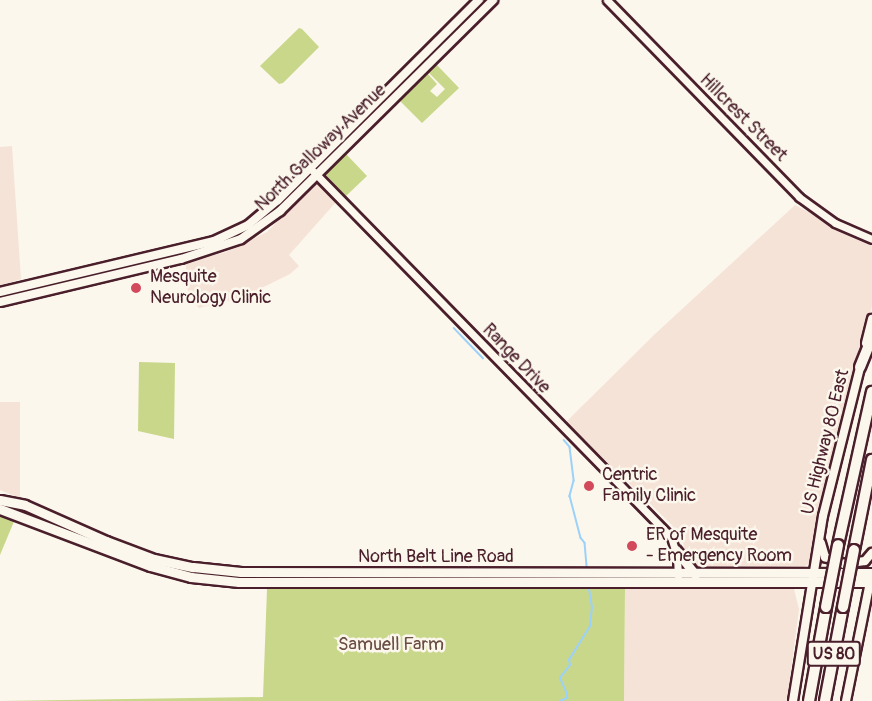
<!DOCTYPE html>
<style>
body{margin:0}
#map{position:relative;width:872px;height:701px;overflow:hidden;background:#fbf7ec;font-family:Pangolin,sans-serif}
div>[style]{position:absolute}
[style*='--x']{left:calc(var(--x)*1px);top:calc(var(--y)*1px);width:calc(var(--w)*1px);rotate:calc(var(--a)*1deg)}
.built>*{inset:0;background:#f6e3d7}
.green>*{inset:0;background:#c9d78a}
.stream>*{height:1.5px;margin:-0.75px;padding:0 0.75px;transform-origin:0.75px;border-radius:0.75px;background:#9cd1fa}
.roads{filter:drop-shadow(2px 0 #4a1f2b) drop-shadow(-2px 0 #4a1f2b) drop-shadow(0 2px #4a1f2b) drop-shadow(0 -2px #4a1f2b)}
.tertiary>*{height:7px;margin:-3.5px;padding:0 3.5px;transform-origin:3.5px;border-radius:3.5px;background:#fbf7ec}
.secondary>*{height:8px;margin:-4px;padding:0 4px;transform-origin:4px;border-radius:4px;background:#fbf7ec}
.primary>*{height:9px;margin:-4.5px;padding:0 4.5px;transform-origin:4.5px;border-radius:4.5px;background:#fbf7ec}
.motorway>*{height:10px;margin:-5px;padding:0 5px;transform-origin:5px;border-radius:5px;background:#fbf7ec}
.bridges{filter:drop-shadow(2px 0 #4a1f2b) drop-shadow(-2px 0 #4a1f2b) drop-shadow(0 2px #4a1f2b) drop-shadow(0 -2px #4a1f2b)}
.motorway-bridge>*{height:10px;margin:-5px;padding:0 5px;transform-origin:5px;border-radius:5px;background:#fbf7ec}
.dots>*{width:16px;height:16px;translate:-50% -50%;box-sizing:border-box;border:3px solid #fbf7ec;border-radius:50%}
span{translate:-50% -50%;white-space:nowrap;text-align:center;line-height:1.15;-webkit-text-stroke:5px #fbf7ec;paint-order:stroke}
.shield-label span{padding:2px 4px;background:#fbf7ec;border:2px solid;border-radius:4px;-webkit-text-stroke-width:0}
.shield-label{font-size:16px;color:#4a1f2b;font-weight:700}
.street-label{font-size:18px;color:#4a1f2b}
.poi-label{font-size:18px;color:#4a1f2b}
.left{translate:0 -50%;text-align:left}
.park-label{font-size:18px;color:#6a4d43}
</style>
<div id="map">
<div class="built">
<i style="clip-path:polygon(12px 146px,21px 279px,0 286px,0 147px)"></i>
<i style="clip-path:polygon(317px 181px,337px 201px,289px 255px,299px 266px,290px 274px,241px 298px,199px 308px,191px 299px,186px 285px,186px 262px,226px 252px,267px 232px)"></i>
<i style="clip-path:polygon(795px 205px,872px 244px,872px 306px,811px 562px,801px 569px,702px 569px,685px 557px,683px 541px,672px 525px,566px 422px,655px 334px)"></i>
<i style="clip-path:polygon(0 402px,20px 402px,20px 498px,0 490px)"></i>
<i style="clip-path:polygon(625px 587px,794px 589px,799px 609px,787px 701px,624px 701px)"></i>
</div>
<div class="green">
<i style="clip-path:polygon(299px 28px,302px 29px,319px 47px,283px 83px,279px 84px,260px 66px)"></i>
<i style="clip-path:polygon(436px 64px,459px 88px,422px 123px,399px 100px,427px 73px,437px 84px,430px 91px,437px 97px,445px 89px,428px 72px)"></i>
<i style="clip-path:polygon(346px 154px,367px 176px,346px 196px,325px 174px)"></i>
<i style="clip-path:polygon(139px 362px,175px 363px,174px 439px,138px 431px)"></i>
<i style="clip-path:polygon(0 514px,15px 519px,0 555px)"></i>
<i style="clip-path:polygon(625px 587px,624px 701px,0 701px,263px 697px,267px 589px)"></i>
</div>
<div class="stream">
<i style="--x:454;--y:328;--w:42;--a:46"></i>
<i style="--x:564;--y:440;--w:9;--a:49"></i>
<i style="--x:570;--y:447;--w:34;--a:83"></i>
<i style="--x:574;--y:481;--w:16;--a:105"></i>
<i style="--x:570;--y:496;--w:43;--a:75.3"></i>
<i style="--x:581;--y:538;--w:6;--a:51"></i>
<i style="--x:585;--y:543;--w:25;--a:85"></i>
<i style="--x:560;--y:701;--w:8;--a:-23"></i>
<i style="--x:567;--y:698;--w:4;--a:-90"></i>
<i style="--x:567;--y:694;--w:17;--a:-114"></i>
<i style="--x:560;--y:678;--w:16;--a:-52"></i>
<i style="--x:570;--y:665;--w:5;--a:-101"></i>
<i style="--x:569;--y:660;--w:40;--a:-58"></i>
<i style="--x:590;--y:626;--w:18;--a:-84"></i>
<i style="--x:592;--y:608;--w:20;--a:-99"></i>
</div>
<div class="roads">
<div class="tertiary">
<i style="--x:607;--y:0;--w:275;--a:45.7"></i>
<i style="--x:799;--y:197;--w:44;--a:35.8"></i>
<i style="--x:835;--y:223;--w:40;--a:23.4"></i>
<i style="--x:309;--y:167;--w:518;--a:45.63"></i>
<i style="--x:671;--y:537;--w:21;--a:73"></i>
<i style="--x:677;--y:557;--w:19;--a:87"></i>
</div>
<div class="secondary">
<i style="--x:0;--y:292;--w:220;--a:-13.4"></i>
<i style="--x:214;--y:241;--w:38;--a:-25"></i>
<i style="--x:248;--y:225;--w:39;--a:-40"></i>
<i style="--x:278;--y:200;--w:284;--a:-44.9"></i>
<i style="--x:0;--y:302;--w:186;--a:-13.4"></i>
<i style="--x:181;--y:259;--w:63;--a:-18.4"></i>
<i style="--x:241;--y:239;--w:48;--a:-35.7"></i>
<i style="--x:280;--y:211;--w:300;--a:-44.7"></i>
<i style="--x:866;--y:343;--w:25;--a:-76"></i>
<i style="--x:821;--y:543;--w:15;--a:74"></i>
<i style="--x:825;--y:557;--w:20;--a:20"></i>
<i style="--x:844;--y:564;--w:21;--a:-8"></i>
<i style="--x:865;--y:561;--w:11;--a:-49"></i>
<i style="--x:793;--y:701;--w:187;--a:-80.8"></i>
<i style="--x:823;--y:516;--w:157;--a:-76"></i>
<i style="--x:846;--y:701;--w:126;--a:-78.6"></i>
</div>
<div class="primary">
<i style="--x:0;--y:500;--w:25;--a:11"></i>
<i style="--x:25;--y:505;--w:89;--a:24"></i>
<i style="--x:106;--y:541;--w:51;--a:20.6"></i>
<i style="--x:154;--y:559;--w:40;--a:12"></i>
<i style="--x:193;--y:567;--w:48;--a:5.9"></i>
<i style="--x:241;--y:572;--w:631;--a:0.09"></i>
<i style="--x:0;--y:509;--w:160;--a:20.8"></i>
<i style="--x:150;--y:566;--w:42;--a:15"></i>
<i style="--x:191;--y:577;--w:48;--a:5.9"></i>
<i style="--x:239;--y:582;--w:633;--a:0"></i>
<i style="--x:676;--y:550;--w:31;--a:52"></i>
</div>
<div class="motorway">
<i style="--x:860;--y:367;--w:31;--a:-68"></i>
<i style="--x:838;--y:545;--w:157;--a:-77.5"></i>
<i style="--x:854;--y:550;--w:92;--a:-78.7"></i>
<i style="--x:809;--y:701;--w:96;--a:-79.7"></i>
<i style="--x:825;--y:701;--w:96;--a:-79.2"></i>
</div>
</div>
<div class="bridges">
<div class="motorway-bridge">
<i style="--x:826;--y:607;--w:63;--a:-79"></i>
<i style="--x:843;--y:607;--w:58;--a:-79.1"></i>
</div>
</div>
<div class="dots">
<i style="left:136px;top:288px;background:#d1495b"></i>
<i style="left:589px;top:486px;background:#d1495b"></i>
<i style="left:632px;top:546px;background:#d1495b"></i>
</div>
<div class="shield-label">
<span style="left:834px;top:654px">US 80</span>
</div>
<div class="street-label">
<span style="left:743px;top:118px;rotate:45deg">Hillcrest Street</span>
<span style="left:321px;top:148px;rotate:-44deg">North Galloway Avenue</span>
<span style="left:516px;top:359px;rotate:46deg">Range Drive</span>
<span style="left:826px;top:442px;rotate:-76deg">US Highway 80 East</span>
<span style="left:436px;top:557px">North Belt Line Road</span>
</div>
<div class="poi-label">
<span class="left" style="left:150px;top:288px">Mesquite<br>Neurology Clinic</span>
<span class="left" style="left:602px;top:486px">Centric<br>Family Clinic</span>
<span class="left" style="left:646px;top:546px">ER of Mesquite<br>- Emergency Room</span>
</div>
<div class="park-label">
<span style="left:391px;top:645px">Samuell Farm</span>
</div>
</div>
